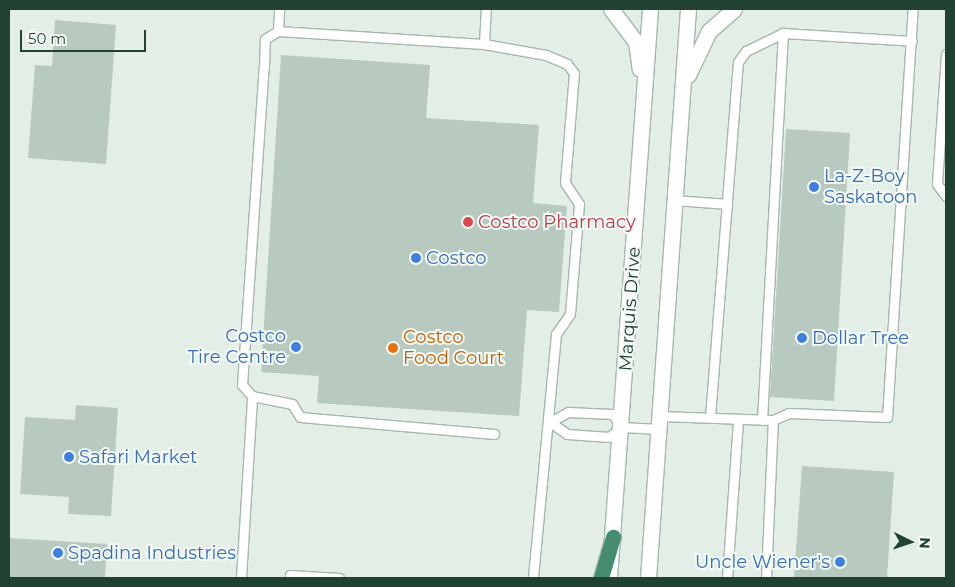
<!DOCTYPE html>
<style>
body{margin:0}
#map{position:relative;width:955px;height:587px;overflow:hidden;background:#e3eee7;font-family:Montserrat,sans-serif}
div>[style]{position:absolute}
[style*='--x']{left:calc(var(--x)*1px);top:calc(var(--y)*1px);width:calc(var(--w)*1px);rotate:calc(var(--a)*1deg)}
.building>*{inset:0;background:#b8c9bf}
.roads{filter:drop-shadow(1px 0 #a5b7ad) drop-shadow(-1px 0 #a5b7ad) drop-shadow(0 1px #a5b7ad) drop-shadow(0 -1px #a5b7ad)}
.service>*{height:9px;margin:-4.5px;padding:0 4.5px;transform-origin:4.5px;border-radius:4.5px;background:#fff}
.secondary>*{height:15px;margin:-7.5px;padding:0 7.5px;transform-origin:7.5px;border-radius:7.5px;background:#fff}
.trunk>*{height:15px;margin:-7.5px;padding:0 7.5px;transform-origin:7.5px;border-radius:7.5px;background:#468c6e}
.dots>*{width:14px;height:14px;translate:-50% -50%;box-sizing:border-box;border:2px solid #f4faf6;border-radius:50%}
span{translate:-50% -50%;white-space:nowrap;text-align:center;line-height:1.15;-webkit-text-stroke:4px #f4faf6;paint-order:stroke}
.shop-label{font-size:18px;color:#366cbe}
.left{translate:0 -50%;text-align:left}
.right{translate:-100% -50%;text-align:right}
.health-label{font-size:18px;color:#be3a42}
.street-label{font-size:18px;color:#204232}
.food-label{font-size:18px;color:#c56008}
.frame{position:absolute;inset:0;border:10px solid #204232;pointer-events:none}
.north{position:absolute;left:885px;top:517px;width:50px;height:50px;-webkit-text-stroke:4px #f4faf6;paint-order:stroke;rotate:94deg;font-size:14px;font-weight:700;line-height:20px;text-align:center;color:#204232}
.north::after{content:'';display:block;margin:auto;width:18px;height:22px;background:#204232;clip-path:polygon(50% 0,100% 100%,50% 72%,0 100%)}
.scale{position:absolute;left:20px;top:30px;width:126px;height:22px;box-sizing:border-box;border:2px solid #204232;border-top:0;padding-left:6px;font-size:15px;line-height:18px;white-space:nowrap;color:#204232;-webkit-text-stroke:4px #f4faf6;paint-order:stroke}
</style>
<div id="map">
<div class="building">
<i style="clip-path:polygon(55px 20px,116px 25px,106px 164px,28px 158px,35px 65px,52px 66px)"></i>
<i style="clip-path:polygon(281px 55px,430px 65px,426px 118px,539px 125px,533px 203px,567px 206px,559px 312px,527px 310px,519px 416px,317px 403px,319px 376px,261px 372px)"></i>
<i style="clip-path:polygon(786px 129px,850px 133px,834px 401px,770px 397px)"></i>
<i style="clip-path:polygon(76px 405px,118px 408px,111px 516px,68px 514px,69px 497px,20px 494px,25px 417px,75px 420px)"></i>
<i style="clip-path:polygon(802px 466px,894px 472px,887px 578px,794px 578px)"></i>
<i style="clip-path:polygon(10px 538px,107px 544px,105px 578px,9px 578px)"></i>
</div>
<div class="roads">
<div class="service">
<i style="--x:278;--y:31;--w:206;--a:3.6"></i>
<i style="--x:484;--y:44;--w:63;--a:10.1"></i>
<i style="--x:546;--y:55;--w:23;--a:23"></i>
<i style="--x:567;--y:64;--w:11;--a:52"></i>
<i style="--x:574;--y:73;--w:110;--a:94.7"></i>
<i style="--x:565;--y:183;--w:25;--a:56"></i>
<i style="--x:579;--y:204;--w:110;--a:94.7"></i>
<i style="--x:570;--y:314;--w:24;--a:125"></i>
<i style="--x:556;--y:334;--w:245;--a:95.4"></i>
<i style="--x:484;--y:44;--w:35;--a:-87"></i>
<i style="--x:946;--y:54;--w:130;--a:94"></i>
<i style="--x:937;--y:184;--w:15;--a:53"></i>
<i style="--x:675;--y:200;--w:52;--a:4.4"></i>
<i style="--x:252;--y:396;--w:41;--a:11.3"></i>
<i style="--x:292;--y:404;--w:15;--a:58"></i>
<i style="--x:300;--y:417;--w:195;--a:5"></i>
<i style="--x:659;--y:416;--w:114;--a:2"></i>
<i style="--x:773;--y:420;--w:17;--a:-24"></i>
<i style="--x:789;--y:413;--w:98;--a:2.3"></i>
<i style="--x:887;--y:417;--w:409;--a:-86.4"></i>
<i style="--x:710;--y:417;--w:356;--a:-85.5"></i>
<i style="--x:738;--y:62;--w:14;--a:-54"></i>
<i style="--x:746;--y:51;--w:41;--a:-25.9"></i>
<i style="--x:783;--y:33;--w:129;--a:3.5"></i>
<i style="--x:762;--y:420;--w:388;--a:-86.9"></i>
<i style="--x:550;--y:422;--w:21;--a:35"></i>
<i style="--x:567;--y:434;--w:42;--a:4.1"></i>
<i style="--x:609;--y:437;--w:16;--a:-38"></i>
<i style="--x:622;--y:427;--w:37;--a:3"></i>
<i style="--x:550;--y:422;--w:21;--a:-29"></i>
<i style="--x:568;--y:412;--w:44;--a:2.6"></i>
<i style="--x:612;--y:414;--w:13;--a:51"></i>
<i style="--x:290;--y:575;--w:49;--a:3.5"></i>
<i style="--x:241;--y:578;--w:182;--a:-86.5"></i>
<i style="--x:252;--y:396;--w:15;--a:-132"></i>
<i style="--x:242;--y:385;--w:320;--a:-86.1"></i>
<i style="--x:264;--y:66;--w:27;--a:-88"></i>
<i style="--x:265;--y:39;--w:15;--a:-32"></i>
<i style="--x:278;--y:31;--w:22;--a:-87"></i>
<i style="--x:727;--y:578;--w:159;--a:-86"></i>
<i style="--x:766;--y:578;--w:158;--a:-87.5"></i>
</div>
<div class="secondary">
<i style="--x:611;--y:9;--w:41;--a:52.9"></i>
<i style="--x:636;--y:42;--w:27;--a:82"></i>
<i style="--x:688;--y:75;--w:49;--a:-64.5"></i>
<i style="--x:709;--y:31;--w:33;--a:-41"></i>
<i style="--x:609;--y:578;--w:570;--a:-85.88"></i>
<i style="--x:648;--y:578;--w:570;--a:-85.98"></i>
</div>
<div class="trunk">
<i style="--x:601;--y:578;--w:43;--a:-73.7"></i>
</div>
</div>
<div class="dots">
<i style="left:814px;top:187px;background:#3f7fe0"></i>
<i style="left:468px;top:222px;background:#e0444e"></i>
<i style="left:416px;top:258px;background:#3f7fe0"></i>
<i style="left:802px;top:338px;background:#3f7fe0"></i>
<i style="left:296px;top:347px;background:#3f7fe0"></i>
<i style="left:393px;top:348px;background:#e8710a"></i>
<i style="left:69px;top:457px;background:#3f7fe0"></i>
<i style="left:58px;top:553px;background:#3f7fe0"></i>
<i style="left:840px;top:562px;background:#3f7fe0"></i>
</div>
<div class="shop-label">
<span class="left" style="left:824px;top:187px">La-Z-Boy<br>Saskatoon</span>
<span class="left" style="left:426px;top:258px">Costco</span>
<span class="right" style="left:286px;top:347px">Costco<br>Tire Centre</span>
<span class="left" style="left:812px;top:338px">Dollar Tree</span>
<span class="left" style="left:79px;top:457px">Safari Market</span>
<span class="left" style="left:68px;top:553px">Spadina Industries</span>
<span class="right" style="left:830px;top:562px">Uncle Wiener's</span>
</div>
<div class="health-label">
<span class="left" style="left:478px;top:222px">Costco Pharmacy</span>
</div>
<div class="street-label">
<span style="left:630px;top:309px;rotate:-86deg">Marquis Drive</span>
</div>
<div class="food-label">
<span class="left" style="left:403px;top:348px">Costco<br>Food Court</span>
</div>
<div class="frame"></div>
<div class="north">N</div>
<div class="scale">50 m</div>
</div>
